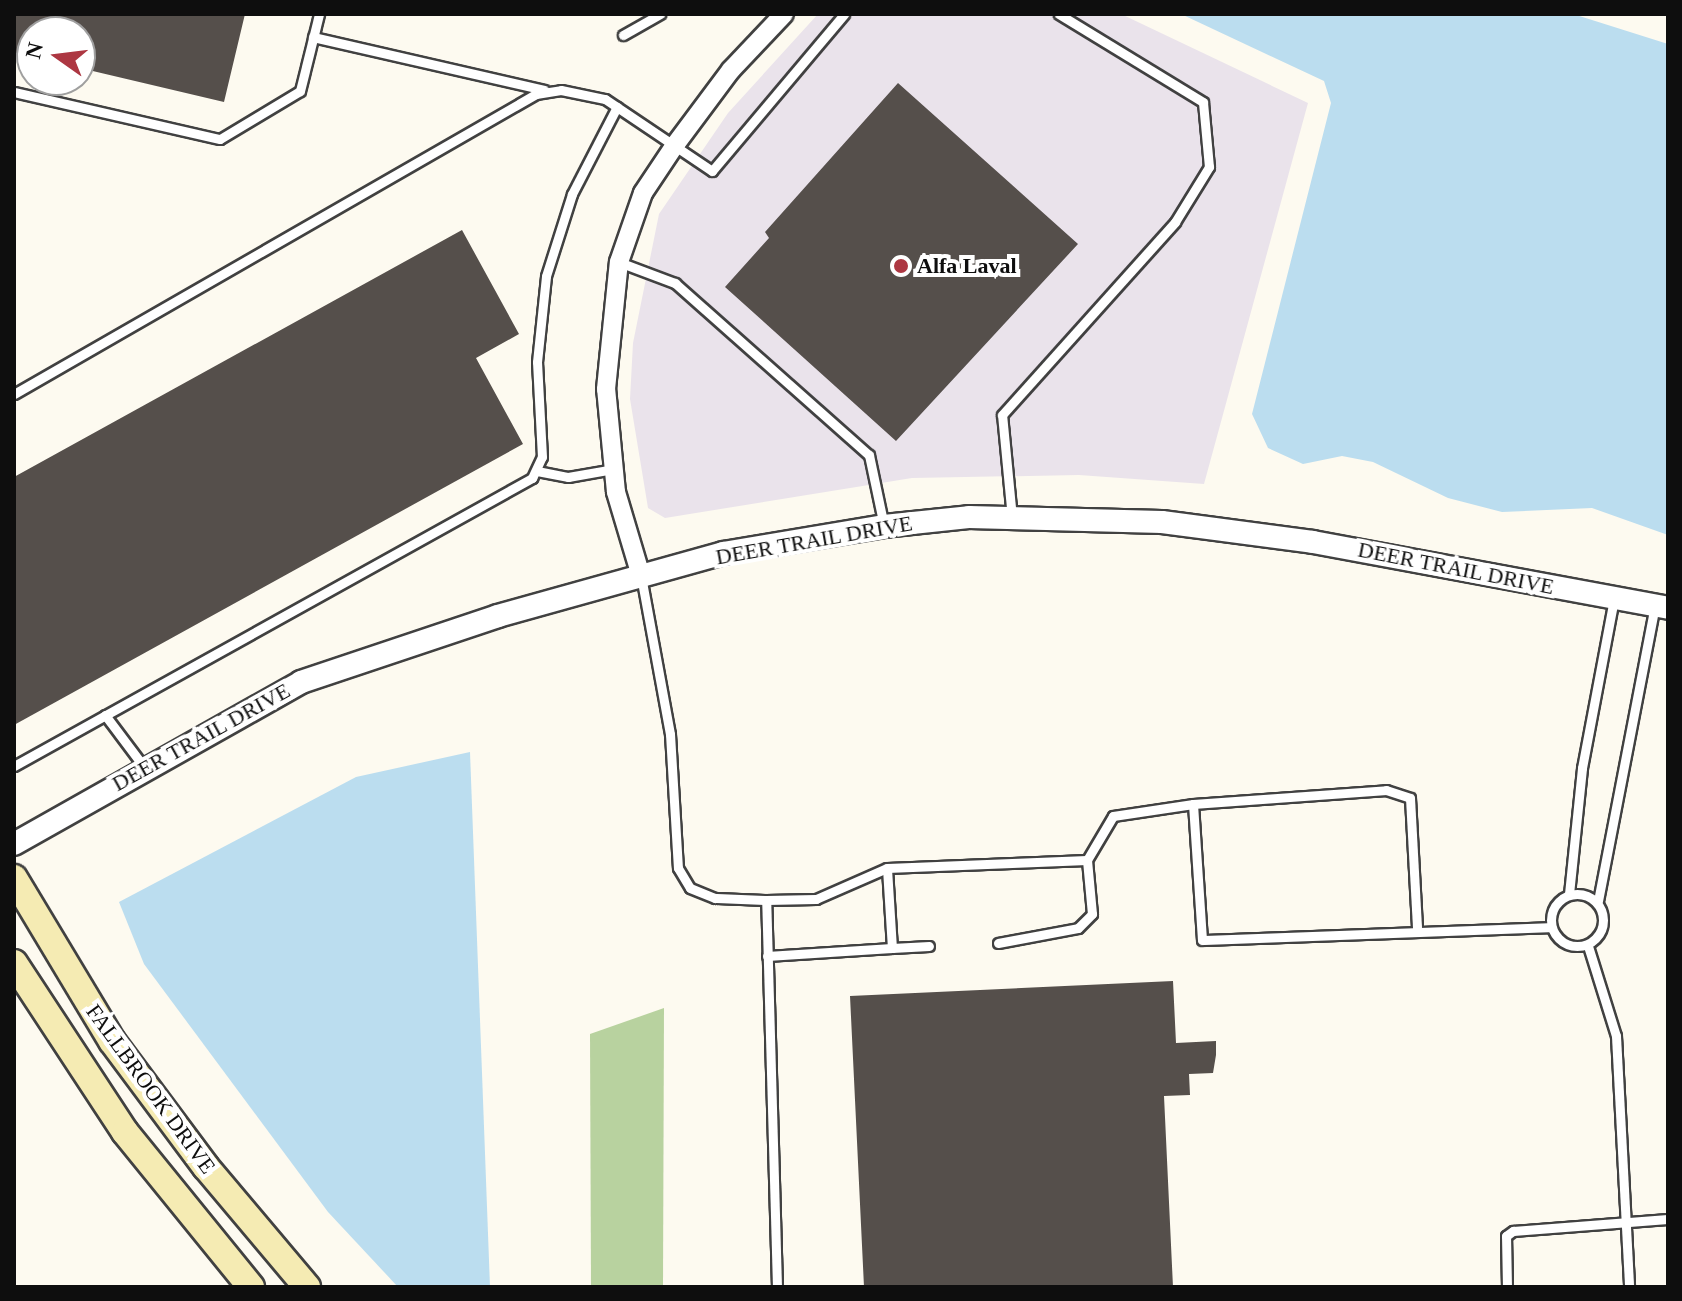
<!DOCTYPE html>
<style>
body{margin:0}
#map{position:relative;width:1682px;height:1301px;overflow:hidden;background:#fdfaf0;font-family:Georgia,serif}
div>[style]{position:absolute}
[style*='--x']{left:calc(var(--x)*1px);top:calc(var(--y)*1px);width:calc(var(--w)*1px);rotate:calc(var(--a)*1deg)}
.industrial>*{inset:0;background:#eae3eb}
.forest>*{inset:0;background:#b8d29f}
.water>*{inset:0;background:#bbddef}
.building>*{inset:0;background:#554f4b}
.roads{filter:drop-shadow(2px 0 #414141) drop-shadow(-2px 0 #414141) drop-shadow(0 2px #414141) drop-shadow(0 -2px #414141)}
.service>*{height:9px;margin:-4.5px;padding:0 4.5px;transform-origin:4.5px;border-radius:4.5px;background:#fff}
.service>.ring{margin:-4.5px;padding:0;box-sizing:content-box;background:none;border:9px solid #fff;border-radius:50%}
.minor>*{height:18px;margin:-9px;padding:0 9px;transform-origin:9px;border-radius:9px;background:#fff}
.tertiary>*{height:22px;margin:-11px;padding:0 11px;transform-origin:11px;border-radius:11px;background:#fff}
.secondary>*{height:26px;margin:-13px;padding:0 13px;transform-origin:13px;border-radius:13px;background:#f5ebb3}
.dots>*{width:22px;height:22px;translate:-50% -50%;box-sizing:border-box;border:4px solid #fff;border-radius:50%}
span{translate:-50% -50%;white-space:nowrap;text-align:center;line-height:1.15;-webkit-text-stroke:8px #fff;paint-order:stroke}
.poi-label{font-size:22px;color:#0e0e0e;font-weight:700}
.left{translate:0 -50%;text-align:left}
.street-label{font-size:22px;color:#0e0e0e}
.frame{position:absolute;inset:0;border:16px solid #0e0e0e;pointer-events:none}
.north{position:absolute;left:16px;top:16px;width:80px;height:80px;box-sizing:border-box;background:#fff;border:2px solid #9f9f9f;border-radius:50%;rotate:284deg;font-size:22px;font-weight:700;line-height:32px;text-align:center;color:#0e0e0e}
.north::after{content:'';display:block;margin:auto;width:28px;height:36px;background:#ad3742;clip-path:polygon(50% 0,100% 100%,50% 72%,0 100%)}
</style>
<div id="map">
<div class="industrial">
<i style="clip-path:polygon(818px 14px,1121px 14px,1308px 103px,1204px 484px,1079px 475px,912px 478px,665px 518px,648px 508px,630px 399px,633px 343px,659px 214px,728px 113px)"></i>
</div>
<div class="forest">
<i style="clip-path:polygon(664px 1008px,663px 1287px,591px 1287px,590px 1034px)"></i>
</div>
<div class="water">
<i style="clip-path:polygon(1181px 14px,1573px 14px,1668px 44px,1668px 535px,1592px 508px,1502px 512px,1448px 498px,1373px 462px,1342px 456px,1303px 464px,1268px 448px,1252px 414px,1331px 103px,1324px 81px)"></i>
<i style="clip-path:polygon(470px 752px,490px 1287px,398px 1287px,328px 1212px,144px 964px,119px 902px,356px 777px)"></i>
</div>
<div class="building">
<i style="clip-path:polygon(14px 14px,245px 14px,224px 102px,80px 68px,80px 32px,32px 32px,32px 57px,14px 53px)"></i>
<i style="clip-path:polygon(898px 83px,1078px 244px,896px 441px,725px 287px,769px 238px,765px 232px)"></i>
<i style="clip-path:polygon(462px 230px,519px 334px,476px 358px,523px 444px,14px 725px,14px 477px)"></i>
<i style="clip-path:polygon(1173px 981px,1176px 1043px,1216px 1041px,1216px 1055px,1213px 1073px,1189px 1074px,1190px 1095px,1164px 1096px,1173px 1287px,864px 1287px,850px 996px)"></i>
</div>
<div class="roads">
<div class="service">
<i style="--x:623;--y:35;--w:43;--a:-29.6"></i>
<i style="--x:313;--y:37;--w:237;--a:12.9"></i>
<i style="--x:14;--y:92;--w:211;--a:12.9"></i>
<i style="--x:220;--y:139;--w:93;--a:-31"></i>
<i style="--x:300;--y:91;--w:79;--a:-76.1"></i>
<i style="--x:619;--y:262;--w:60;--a:20.6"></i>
<i style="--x:675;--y:283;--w:259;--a:41.6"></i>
<i style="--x:869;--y:455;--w:73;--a:78.1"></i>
<i style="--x:14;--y:394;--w:602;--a:-29.89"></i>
<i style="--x:536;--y:94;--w:25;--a:-9"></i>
<i style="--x:561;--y:90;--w:45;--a:11.6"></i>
<i style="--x:605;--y:99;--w:129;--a:33.9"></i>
<i style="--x:712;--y:171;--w:205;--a:-49.9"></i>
<i style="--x:537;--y:471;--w:32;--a:11"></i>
<i style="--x:568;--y:477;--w:47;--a:-9.9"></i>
<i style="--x:1012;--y:518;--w:103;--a:-95.5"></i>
<i style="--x:1002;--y:415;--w:259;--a:-48.1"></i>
<i style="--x:1175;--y:222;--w:65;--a:-58.3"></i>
<i style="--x:1209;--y:167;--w:65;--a:-95.3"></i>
<i style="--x:1203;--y:102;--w:169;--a:-148.6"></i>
<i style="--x:641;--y:576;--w:161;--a:79.6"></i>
<i style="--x:670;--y:734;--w:134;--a:86.6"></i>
<i style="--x:678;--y:868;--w:23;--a:59"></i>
<i style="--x:690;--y:888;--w:27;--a:22"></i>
<i style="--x:715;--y:898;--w:51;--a:2.2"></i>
<i style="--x:105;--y:715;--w:65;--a:53.1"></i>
<i style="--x:14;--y:766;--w:593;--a:-29.07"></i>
<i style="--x:532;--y:478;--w:23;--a:-65"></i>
<i style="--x:542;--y:457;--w:95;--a:-93"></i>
<i style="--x:537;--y:362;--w:86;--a:-84"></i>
<i style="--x:546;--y:276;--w:86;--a:-72.4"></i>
<i style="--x:572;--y:194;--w:98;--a:-62.7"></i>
<i style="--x:1193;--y:804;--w:194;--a:-4.1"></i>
<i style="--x:1386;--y:790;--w:25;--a:18"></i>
<i style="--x:1410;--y:798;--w:130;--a:86.9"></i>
<i class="ring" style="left:1551px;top:894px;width:43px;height:43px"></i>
<i style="--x:1569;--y:894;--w:127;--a:-84.1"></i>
<i style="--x:1582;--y:768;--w:173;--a:-79.3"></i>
<i style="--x:1598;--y:901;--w:300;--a:-79.1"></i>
<i style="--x:998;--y:943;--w:81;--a:-10.6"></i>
<i style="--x:1078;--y:928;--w:20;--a:-45"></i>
<i style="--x:1092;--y:914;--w:54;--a:-95.3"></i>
<i style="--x:1588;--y:946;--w:94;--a:72.7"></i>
<i style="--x:1616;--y:1036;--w:251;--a:87"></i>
<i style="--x:892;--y:948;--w:37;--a:-3"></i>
<i style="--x:767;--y:956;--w:125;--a:-3.7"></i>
<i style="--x:892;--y:948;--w:80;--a:-93.6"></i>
<i style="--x:777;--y:1287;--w:387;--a:-91.6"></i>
<i style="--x:766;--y:900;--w:50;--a:-1.1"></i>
<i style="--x:816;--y:899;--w:77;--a:-23.6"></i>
<i style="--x:887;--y:868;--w:200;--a:-2.3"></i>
<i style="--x:1087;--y:860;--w:51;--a:-59.4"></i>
<i style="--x:1113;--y:816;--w:81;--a:-8.5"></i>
<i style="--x:1193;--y:804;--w:136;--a:86.2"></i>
<i style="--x:1202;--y:940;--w:348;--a:-2.1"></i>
<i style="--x:1507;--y:1287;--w:51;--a:-91.1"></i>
<i style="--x:1506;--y:1236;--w:9;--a:-36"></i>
<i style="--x:1513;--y:1231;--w:155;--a:-4.4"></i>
</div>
<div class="minor">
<i style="--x:641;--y:576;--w:88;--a:-106.6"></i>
<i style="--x:616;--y:492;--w:103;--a:-95.5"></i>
<i style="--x:606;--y:389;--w:128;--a:-84.2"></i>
<i style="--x:619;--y:262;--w:73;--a:-70.8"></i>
<i style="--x:643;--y:193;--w:58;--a:-56.3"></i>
<i style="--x:675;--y:145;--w:94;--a:-53.3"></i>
<i style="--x:731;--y:70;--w:77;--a:-46.6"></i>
</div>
<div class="tertiary">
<i style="--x:14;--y:844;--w:330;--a:-29.4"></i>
<i style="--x:301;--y:682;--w:208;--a:-18.5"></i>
<i style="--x:498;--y:616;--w:234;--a:-15.6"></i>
<i style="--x:723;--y:553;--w:163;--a:-9.5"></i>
<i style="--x:884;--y:526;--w:85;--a:-6"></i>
<i style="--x:969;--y:517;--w:193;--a:1.5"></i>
<i style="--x:1162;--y:522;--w:152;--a:7.5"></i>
<i style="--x:1313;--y:542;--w:361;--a:10.5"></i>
</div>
<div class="secondary">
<i style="--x:14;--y:878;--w:190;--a:59"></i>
<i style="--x:112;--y:1041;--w:157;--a:53.3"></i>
<i style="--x:206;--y:1167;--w:157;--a:49.9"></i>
<i style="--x:14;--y:963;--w:202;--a:56.7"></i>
<i style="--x:125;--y:1132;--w:200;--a:50.9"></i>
</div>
</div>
<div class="dots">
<i style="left:901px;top:266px;background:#ad3742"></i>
</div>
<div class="poi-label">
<span class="left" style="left:917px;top:266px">Alfa Laval</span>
</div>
<div class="street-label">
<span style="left:814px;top:540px;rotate:-10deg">DEER TRAIL DRIVE</span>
<span style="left:1456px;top:568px;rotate:11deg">DEER TRAIL DRIVE</span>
<span style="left:201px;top:737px;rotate:-29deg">DEER TRAIL DRIVE</span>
<span style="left:151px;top:1089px;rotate:54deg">FALLBROOK DRIVE</span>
</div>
<div class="frame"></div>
<div class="north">N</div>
</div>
